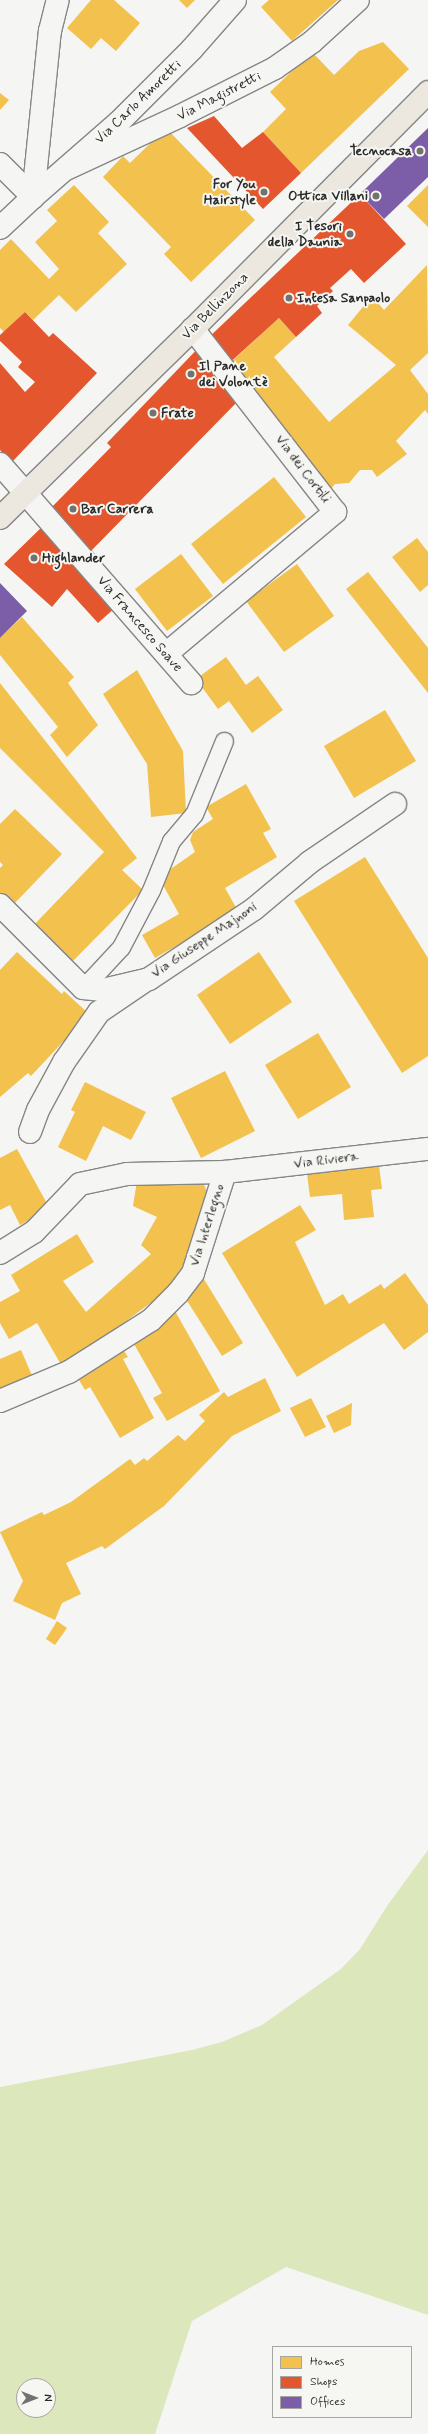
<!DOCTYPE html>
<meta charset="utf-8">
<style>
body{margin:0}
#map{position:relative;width:428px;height:2434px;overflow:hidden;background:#f5f5f3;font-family:Mynerve,sans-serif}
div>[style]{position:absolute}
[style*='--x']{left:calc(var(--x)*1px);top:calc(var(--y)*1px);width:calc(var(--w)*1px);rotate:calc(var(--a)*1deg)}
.green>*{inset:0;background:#dde7bc}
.homes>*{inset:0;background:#f2c14e}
.shops>*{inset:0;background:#e4572e}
.offices>*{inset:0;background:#7b5ea7}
.roads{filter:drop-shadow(1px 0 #868685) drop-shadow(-1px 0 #868685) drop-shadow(0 1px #868685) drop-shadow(0 -1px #868685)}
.service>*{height:17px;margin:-8.5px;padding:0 8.5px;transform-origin:8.5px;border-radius:8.5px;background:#f5f5f3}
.pedestrian>*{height:22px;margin:-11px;padding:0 11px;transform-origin:11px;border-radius:11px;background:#f5f5f3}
.minor>*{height:22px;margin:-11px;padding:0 11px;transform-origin:11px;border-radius:11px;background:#f5f5f3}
.primary>*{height:22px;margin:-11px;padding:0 11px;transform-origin:11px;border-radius:11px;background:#ece8df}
.dots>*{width:11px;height:11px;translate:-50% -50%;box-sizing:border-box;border:2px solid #f6f6f2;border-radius:50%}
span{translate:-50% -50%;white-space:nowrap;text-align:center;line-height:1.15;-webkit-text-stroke:4px #f6f6f2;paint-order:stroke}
.street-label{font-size:14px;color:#2b2b2b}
.poi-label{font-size:14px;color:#2b2b2b;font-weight:700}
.right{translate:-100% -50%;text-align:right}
.left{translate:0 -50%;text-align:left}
.legend{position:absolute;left:272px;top:2346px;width:140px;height:72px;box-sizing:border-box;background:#f6f6f2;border:1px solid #a5a5a2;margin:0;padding:5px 7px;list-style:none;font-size:12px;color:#2b2b2b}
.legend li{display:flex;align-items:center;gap:8px;height:20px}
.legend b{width:20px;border:1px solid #a5a5a2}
.north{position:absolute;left:16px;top:2378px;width:40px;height:40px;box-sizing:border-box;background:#f6f6f2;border:1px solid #a5a5a2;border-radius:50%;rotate:90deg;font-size:11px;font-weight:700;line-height:16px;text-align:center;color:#2b2b2b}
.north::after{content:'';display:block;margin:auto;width:14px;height:18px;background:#727271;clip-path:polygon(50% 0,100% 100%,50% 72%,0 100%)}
</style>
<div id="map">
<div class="green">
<i style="clip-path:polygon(evenodd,428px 1850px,428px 2315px,286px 2267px,192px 2321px,155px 2434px,0 2434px,0 2087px,192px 2050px,222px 2042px,262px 2025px,341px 1969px,360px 1949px,387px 1906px,428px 1850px,24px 2386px,48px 2386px,48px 2410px,24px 2410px,24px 2386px)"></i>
</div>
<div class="homes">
<i style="clip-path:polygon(91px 0,114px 0,140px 23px,116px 51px,101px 38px,91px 49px,67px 28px)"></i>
<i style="clip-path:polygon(179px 0,195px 0,187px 8px)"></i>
<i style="clip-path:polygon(269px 0,338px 0,292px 41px,261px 7px)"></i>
<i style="clip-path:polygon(383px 42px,409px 69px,301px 173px,263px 132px,286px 109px,270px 92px,312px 52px,334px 75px,359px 51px)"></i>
<i style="clip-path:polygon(0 93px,9px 100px,0 110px)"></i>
<i style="clip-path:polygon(166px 128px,255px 220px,191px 282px,164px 254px,171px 247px,103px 177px,123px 156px,130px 163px)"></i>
<i style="clip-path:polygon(74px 185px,109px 222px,98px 233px,127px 264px,76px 312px,59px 295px,33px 320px,25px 312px,4px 332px,0 328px,0 250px,11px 239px,49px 279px,59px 269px,35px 242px,57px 221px,47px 210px)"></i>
<i style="clip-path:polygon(428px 185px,428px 227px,407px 206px)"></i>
<i style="clip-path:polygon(427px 265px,428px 353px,410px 370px,428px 394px,428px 414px,425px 410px,396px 441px,407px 454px,377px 477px,372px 470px,360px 470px,349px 483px,335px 484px,330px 490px,230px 363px,279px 318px,296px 337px,274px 357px,329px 422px,396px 365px,348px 325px,372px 296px,384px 310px)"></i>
<i style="clip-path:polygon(274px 477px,306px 517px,223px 584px,191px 544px)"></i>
<i style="clip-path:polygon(417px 538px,428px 552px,428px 585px,420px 592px,392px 557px)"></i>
<i style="clip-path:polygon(181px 554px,213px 596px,167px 631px,135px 589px)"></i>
<i style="clip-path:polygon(297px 564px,334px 616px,284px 652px,246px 601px)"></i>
<i style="clip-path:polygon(368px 572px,428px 648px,428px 693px,346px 589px)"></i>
<i style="clip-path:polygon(22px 617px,74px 677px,68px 683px,98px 725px,67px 757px,50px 735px,58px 727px,0 655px,0 638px)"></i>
<i style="clip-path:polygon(226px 657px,246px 685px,258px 676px,283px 710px,252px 733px,229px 701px,218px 709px,196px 679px)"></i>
<i style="clip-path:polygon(137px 670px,183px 751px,186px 813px,151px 817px,147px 764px,103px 694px)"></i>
<i style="clip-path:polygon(0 683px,137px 858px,122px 870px,143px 890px,69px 965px,31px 928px,104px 852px,0 748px)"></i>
<i style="clip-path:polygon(385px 710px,416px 761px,354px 798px,324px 746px)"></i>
<i style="clip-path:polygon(246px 784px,271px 829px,263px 833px,277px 857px,225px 888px,238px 911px,155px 958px,142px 935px,179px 914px,163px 885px,165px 873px,195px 852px,190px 840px,193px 832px,213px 819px,206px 807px)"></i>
<i style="clip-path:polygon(15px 809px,62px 854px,12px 906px,0 894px,0 868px,3px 865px,0 862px,0 824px)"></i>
<i style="clip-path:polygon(365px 857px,428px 958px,428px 1056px,402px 1073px,294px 901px)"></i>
<i style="clip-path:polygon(17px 952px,62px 994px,64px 991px,89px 1014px,31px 1076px,28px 1073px,0 1097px,0 970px)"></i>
<i style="clip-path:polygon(259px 952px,292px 1002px,230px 1044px,197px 995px)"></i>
<i style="clip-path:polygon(318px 1033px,351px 1087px,298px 1119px,265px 1065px)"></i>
<i style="clip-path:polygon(225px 1071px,255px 1131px,201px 1158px,171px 1098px)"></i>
<i style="clip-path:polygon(85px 1082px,146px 1112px,131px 1140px,103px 1126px,86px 1161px,58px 1147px,75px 1112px,71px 1110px)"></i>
<i style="clip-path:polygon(17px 1149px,50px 1209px,20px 1225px,10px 1205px,0 1210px,0 1158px)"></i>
<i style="clip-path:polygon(378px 1158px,382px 1189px,371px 1190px,374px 1217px,344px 1220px,342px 1194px,310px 1197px,306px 1166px)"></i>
<i style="clip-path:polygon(137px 1181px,202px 1181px,210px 1197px,180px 1281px,63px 1368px,37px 1323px,9px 1339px,0 1323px,0 1302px,20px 1291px,11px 1275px,77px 1234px,94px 1262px,63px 1281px,86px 1312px,151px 1254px,141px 1245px,157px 1217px,133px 1206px)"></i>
<i style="clip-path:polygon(300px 1205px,316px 1230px,295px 1242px,325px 1305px,343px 1294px,349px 1304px,381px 1284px,384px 1289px,405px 1273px,428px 1305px,428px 1332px,404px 1350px,384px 1323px,297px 1377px,222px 1253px)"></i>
<i style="clip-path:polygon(202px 1276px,243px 1343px,222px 1356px,184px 1296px)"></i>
<i style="clip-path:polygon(175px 1311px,220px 1391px,167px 1421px,153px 1398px,162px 1393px,130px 1337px)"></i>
<i style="clip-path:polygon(122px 1348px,128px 1357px,123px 1359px,154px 1418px,120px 1438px,90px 1387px,85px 1390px,76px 1375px)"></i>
<i style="clip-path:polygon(21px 1350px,33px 1378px,0 1391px,0 1359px)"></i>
<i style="clip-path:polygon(265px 1378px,281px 1411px,232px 1436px,164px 1506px,105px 1549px,102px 1546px,66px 1563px,81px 1594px,62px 1603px,55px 1620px,13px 1601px,23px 1581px,0 1532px,42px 1512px,44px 1515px,71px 1502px,130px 1459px,135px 1465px,144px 1458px,147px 1461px,178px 1435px,185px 1441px,205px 1421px,199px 1415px,224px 1392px,228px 1397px)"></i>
<i style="clip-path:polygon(311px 1398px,326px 1427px,305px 1437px,290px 1408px)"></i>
<i style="clip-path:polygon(352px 1403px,351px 1425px,334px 1433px,326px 1416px)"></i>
<i style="clip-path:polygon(57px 1621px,67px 1628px,55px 1645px,46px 1639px)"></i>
</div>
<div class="shops">
<i style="clip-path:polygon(214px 116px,242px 148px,263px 132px,301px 173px,263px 209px,187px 128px)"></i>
<i style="clip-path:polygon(360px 194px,406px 244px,364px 283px,351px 269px,330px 288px,333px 291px,317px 306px,322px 313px,296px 337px,279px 318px,225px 367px,216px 377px,239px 400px,91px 551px,49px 510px,111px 447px,107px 443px,206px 340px)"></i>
<i style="clip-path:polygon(25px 312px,49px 337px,53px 333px,97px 373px,11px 463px,0 450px,0 363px,25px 392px,35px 382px,18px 367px,22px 362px,0 341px,0 335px)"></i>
<i style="clip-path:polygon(46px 523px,116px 607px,98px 623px,67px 589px,52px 607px,4px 564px)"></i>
</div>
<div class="offices">
<i style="clip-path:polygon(428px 128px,428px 177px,384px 219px,360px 194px)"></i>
<i style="clip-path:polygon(0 583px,27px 611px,0 638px)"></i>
</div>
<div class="roads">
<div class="service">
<i style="--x:83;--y:988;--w:56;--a:-47.2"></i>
<i style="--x:121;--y:947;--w:64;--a:-62.2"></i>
<i style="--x:151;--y:890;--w:53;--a:-67.8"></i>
<i style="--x:171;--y:841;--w:35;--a:-50"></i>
<i style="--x:194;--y:814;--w:79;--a:-67.7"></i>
</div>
<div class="pedestrian">
<i style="--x:30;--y:1132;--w:23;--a:-70"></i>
<i style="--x:38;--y:1110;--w:55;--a:-61.6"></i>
<i style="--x:64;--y:1062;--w:61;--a:-55"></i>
<i style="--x:99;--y:1012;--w:57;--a:-34.2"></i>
</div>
<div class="minor">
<i style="--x:0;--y:164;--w:47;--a:45"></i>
<i style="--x:33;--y:197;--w:114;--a:-41.1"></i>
<i style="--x:119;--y:122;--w:103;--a:-45"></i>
<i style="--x:192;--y:49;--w:65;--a:-48.7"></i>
<i style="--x:66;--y:169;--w:126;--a:-24.9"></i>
<i style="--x:180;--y:116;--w:106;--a:-26.8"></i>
<i style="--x:275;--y:68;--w:45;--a:-35.1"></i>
<i style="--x:312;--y:42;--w:62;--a:-42.4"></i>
<i style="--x:0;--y:228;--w:45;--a:-43.2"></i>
<i style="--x:33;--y:197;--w:167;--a:-84.2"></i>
<i style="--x:50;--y:31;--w:32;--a:-76"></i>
<i style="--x:0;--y:464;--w:291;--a:48.9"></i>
<i style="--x:166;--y:654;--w:221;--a:-40"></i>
<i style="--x:335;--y:512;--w:232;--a:-127.8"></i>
<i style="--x:0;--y:905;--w:117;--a:45"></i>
<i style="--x:83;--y:988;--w:20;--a:6"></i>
<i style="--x:103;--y:990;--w:47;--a:-13.4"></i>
<i style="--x:149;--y:979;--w:126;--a:-33.7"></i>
<i style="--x:254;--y:909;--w:73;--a:-40"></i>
<i style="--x:310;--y:862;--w:103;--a:-34.3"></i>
<i style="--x:0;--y:1253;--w:40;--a:-32"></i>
<i style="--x:34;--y:1232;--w:66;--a:-46.2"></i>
<i style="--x:80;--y:1184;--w:48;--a:-12"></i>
<i style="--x:127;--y:1174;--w:98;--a:-1.2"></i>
<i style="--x:225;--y:1172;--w:204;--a:-6.5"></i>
<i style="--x:0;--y:1401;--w:75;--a:-22.8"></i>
<i style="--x:69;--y:1372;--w:97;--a:-32.4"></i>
<i style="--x:151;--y:1320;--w:38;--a:-45"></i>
<i style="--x:178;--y:1293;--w:25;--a:-53"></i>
<i style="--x:193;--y:1273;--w:106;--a:-72.4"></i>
</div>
<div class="primary">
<i style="--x:0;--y:518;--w:270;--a:-44.4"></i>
<i style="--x:193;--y:329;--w:334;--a:-45.2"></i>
</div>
</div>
<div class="dots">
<i style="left:420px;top:151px;background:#727271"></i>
<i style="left:264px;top:192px;background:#727271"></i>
<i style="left:376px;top:196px;background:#727271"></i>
<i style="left:350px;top:234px;background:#727271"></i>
<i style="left:289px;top:298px;background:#727271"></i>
<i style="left:191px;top:374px;background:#727271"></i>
<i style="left:153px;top:413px;background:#727271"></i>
<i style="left:73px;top:509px;background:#727271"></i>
<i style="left:34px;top:558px;background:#727271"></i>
</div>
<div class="street-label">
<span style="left:219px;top:96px;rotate:-27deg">Via Magistretti</span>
<span style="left:138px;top:102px;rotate:-44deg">Via Carlo Amoretti</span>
<span style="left:215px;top:306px;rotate:-45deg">Via Bellinzona</span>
<span style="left:303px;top:469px;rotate:53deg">Via dei Cortili</span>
<span style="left:140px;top:624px;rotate:49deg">Via Francesco Soave</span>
<span style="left:204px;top:940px;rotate:-34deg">Via Giuseppe Majnoni</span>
<span style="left:326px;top:1160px;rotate:-7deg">Via Riviera</span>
<span style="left:207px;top:1225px;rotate:-72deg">Via Interlegno</span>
</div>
<div class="poi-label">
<span class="right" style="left:412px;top:151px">Tecnocasa</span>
<span class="right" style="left:256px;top:192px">For You<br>Hairstyle</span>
<span class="right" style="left:368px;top:196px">Ottica Villani</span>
<span class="right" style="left:342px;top:234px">I Tesori<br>della Daunia</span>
<span class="left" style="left:297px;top:298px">Intesa Sanpaolo</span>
<span class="left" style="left:199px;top:374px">Il Pane<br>dei Volontè</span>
<span class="left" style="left:161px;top:413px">Frate</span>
<span class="left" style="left:81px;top:509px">Bar Carrera</span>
<span class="left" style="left:42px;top:558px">Highlander</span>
</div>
<ul class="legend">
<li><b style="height:11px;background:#f2c14e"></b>Homes</li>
<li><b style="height:11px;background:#e4572e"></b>Shops</li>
<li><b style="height:11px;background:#7b5ea7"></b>Offices</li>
</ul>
<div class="north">N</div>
</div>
